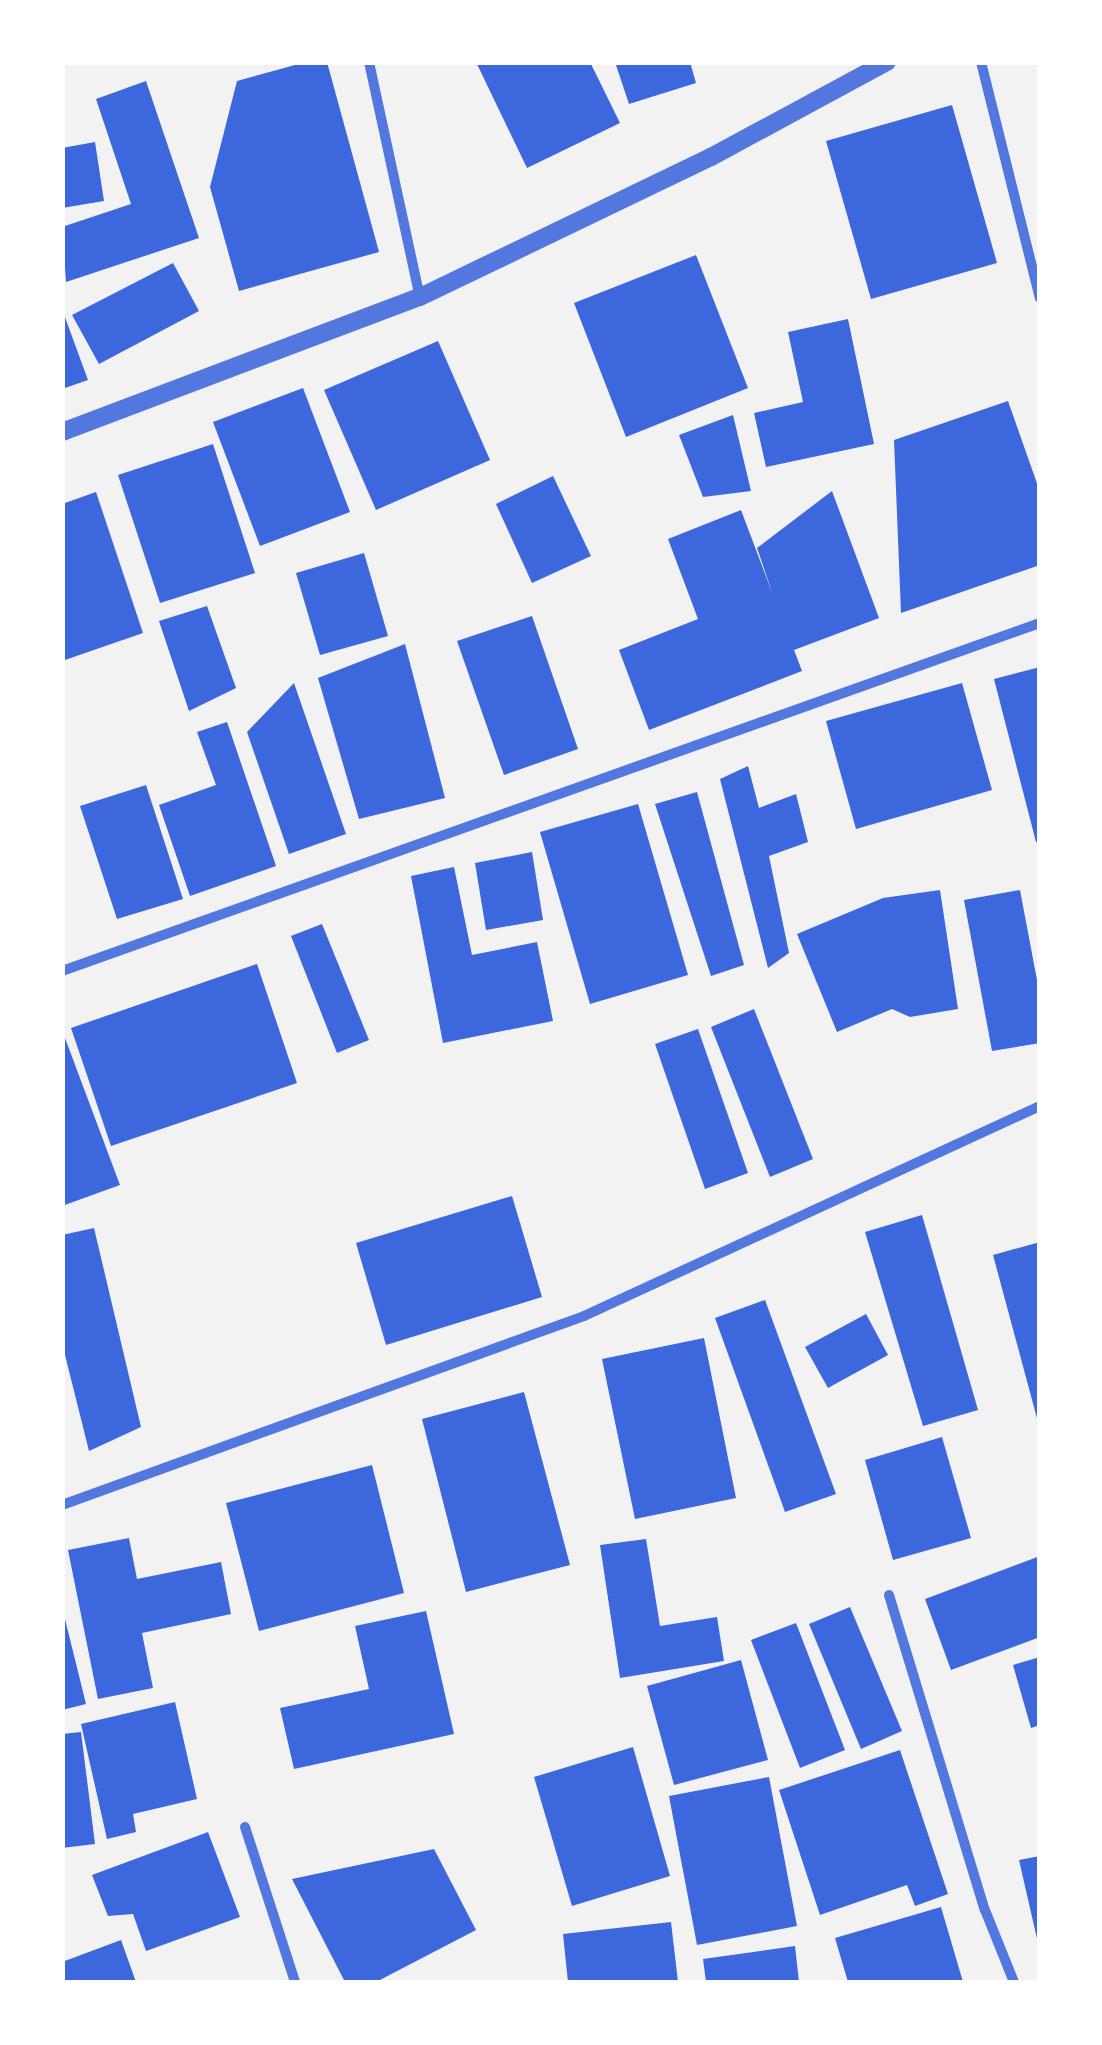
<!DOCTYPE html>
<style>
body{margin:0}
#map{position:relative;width:1102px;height:2045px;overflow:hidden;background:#f2f2f2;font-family:"DM Sans",sans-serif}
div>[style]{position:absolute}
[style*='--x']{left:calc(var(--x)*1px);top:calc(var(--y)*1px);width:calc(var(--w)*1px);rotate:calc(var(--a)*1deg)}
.building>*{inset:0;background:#3d67dc}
.minor>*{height:10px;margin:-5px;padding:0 5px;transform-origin:5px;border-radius:5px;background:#5277de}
.tertiary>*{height:18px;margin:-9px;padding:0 9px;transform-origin:9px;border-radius:9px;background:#5277de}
span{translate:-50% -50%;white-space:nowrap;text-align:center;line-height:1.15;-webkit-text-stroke:8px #fff;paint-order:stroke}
.frame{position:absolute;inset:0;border:65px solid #fff;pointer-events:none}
</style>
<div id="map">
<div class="building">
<i style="clip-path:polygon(306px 62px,327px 62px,379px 252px,239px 291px,210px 187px,237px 81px)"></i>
<i style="clip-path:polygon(476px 62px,590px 62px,620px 123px,527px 168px)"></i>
<i style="clip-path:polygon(615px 62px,690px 62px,696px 83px,629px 104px)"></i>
<i style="clip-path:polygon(146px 81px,199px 238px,66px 282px,62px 227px,131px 204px,96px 99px)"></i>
<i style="clip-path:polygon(952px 105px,997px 263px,871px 299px,826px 141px)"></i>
<i style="clip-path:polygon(95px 142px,104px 201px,62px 208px,62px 148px)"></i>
<i style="clip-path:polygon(696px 255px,748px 388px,626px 437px,574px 303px)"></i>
<i style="clip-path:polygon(173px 263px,199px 311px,99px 364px,72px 315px)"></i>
<i style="clip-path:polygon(62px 309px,88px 380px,62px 389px)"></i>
<i style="clip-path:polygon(848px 319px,874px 444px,766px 467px,754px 413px,803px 402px,788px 332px)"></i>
<i style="clip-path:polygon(438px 341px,490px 460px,376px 510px,324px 390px)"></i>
<i style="clip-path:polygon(303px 388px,350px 512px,260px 546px,213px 422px)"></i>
<i style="clip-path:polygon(1008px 401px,1040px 492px,1040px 565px,901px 613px,894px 440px)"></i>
<i style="clip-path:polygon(733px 415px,751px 491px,703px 497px,679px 435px)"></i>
<i style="clip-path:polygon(213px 444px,255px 573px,160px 603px,118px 475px)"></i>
<i style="clip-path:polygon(553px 476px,591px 556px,532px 583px,496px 504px)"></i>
<i style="clip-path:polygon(832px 491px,879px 618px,794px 650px,802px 671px,649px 730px,619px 650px,698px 619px,668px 539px,741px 510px,773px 595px,757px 548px)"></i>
<i style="clip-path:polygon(96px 492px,143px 633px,62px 661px,62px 504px)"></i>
<i style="clip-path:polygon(364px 553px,388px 636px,320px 655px,296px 573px)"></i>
<i style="clip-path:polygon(207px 606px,236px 688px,189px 711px,159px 621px)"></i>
<i style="clip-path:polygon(532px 616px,578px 749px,504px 775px,457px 641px)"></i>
<i style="clip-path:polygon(405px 644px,445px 798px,359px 819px,318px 678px)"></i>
<i style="clip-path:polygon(1040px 667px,1040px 842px,1036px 842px,994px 679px)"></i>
<i style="clip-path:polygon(294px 683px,346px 834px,289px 854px,247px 732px)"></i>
<i style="clip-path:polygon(962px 683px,992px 790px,856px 829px,826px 721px)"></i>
<i style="clip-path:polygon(227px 722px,276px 866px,190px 896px,159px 805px,216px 785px,197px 732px)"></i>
<i style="clip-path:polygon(748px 766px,759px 808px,796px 794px,808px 842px,769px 856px,789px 953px,768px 968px,720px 779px)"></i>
<i style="clip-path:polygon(146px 785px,183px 899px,117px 919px,80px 806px)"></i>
<i style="clip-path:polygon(697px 792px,744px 965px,711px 976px,655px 804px)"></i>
<i style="clip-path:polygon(638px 804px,688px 975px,590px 1004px,540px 832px)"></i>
<i style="clip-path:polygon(532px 852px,543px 920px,486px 930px,475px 863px)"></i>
<i style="clip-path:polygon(454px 867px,472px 955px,537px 942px,553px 1021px,443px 1043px,411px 876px)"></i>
<i style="clip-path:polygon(940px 890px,958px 1009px,910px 1017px,892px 1009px,837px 1032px,797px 934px,883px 898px)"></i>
<i style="clip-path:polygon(1020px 890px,1040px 996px,1040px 1043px,992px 1051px,964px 900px)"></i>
<i style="clip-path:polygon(322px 924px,369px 1040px,337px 1053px,291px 936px)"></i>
<i style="clip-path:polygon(257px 964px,297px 1083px,111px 1146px,71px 1028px)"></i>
<i style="clip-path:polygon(754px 1009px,813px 1159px,770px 1177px,711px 1027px)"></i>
<i style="clip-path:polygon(698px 1029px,748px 1173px,705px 1189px,655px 1044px)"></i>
<i style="clip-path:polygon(62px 1030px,120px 1185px,62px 1206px)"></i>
<i style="clip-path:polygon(512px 1196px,542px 1297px,386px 1345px,356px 1243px)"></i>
<i style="clip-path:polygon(922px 1215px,978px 1410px,923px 1426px,865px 1232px)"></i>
<i style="clip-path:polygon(94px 1228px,141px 1427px,89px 1451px,62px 1343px,62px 1235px)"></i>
<i style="clip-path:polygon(1040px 1242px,1040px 1422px,1038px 1422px,993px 1255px)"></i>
<i style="clip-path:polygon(765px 1300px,836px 1494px,785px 1512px,715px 1318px)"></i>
<i style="clip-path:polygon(866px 1314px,888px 1355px,828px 1388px,805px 1347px)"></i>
<i style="clip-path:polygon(704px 1338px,736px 1498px,635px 1519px,602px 1359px)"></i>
<i style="clip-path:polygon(524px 1392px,570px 1565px,466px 1592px,422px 1419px)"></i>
<i style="clip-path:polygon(942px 1437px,971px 1538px,893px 1560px,865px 1460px)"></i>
<i style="clip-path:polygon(372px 1465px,404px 1593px,259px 1631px,226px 1503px)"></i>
<i style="clip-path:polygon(129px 1538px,137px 1579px,221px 1562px,231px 1614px,142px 1633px,153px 1688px,98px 1699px,68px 1550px)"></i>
<i style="clip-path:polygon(646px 1539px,660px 1626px,717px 1617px,724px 1661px,620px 1678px,600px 1545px)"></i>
<i style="clip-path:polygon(1040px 1556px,1040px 1637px,951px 1670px,925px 1599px)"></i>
<i style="clip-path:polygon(62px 1607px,86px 1704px,62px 1710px)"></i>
<i style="clip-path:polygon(850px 1607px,902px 1731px,861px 1749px,809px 1624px)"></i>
<i style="clip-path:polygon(426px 1611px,454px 1734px,294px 1769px,280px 1708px,369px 1689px,355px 1626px)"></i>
<i style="clip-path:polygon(796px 1623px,845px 1750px,800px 1768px,751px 1640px)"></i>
<i style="clip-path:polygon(1040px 1657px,1040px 1725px,1031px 1728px,1013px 1665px)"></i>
<i style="clip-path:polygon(741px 1660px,768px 1760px,674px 1785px,647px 1686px)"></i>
<i style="clip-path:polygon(175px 1702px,197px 1799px,133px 1814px,136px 1832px,107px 1839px,81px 1724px)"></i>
<i style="clip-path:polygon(81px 1732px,95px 1844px,62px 1848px,62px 1734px)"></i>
<i style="clip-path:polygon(633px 1747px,670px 1876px,572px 1906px,534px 1777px)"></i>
<i style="clip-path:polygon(900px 1750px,948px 1894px,915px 1906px,907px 1885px,820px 1915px,779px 1790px)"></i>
<i style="clip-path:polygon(769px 1777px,797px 1926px,697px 1945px,669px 1796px)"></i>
<i style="clip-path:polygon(208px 1832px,240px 1917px,146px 1951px,133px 1914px,108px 1916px,92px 1875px)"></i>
<i style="clip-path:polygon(434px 1849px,476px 1930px,376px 1982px,345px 1982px,292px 1879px)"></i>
<i style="clip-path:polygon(1040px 1856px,1040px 1942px,1038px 1943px,1019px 1860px)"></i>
<i style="clip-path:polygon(941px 1907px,963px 1982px,848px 1982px,835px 1938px)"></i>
<i style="clip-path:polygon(671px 1922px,678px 1982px,568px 1982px,563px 1934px)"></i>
<i style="clip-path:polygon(121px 1940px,136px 1982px,62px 1982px,62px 1962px)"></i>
<i style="clip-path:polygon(795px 1946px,799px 1982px,706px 1982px,703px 1959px)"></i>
</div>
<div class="minor">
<i style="--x:369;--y:62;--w:240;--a:77.8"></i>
<i style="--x:981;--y:62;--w:243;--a:76"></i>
<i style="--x:62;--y:971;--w:1038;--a:-19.59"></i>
<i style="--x:62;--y:1505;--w:555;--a:-19.9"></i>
<i style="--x:584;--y:1316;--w:502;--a:-24.73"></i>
<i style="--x:889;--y:1595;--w:329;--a:73.1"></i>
<i style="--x:985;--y:1910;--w:78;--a:68.1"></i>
<i style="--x:245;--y:1827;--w:163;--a:72.1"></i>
</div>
<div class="tertiary">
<i style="--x:62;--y:432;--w:383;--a:-20.7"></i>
<i style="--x:420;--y:297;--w:323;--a:-25.7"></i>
<i style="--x:711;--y:157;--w:200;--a:-28.4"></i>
</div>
<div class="frame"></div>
</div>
